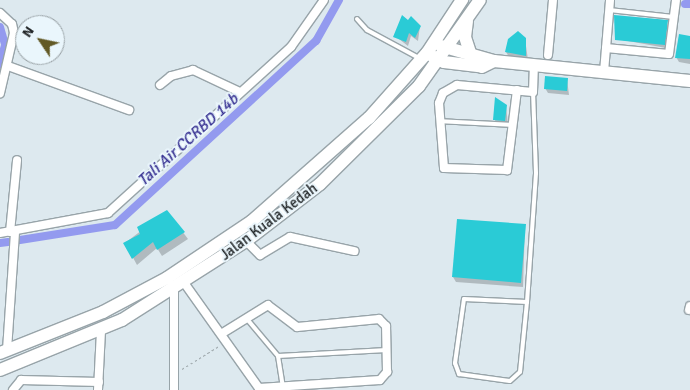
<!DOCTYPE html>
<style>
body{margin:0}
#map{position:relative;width:690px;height:390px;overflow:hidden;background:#dde9ef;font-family:Signika,sans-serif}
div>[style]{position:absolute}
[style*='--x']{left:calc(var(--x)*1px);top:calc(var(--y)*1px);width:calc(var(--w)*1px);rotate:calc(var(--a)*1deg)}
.shadow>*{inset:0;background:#0003}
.canal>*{height:8px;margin:-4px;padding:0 4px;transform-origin:4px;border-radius:4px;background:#939aef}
.building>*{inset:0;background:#2acbd6}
.path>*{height:1px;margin-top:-0.5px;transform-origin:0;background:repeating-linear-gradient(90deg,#a2acb0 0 2.5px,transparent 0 5px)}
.roads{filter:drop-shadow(1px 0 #98a4a9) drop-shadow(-1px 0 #98a4a9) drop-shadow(0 1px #98a4a9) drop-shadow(0 -1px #98a4a9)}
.service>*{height:4px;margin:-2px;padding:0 2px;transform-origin:2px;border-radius:2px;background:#fff}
.minor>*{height:8px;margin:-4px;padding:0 4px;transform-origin:4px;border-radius:4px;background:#fff}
.primary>*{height:12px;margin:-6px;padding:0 6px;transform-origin:6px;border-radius:6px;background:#fff}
span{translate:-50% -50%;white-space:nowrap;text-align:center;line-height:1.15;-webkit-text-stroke:4px #eaf6fc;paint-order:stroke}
.street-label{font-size:15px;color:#202426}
.water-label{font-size:16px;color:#363091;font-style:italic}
.north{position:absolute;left:15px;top:15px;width:50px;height:50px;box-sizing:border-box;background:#eaf6fc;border:1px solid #99a2a6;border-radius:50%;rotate:304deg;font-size:14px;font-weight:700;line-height:20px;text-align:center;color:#202426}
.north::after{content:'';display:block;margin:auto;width:18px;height:22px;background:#625925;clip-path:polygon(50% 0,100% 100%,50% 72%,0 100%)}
</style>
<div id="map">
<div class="shadow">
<i style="clip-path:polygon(667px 21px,666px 48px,617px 39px)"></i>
<i style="clip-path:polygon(420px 26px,418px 41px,411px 36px,408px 46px,395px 36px)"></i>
<i style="clip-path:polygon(690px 37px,690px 64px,679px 62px,676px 57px)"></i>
<i style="clip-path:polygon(525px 39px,528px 60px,509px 57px,506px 52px)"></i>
<i style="clip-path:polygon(567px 79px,569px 95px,548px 93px,545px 88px)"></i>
<i style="clip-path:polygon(506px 106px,508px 125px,497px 125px,495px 120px)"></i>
<i style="clip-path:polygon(167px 211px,188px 239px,162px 256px,157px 248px,137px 265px,125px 243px)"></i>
<i style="clip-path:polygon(525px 225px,523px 287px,456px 282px,453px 277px)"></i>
</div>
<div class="canal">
<i style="--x:685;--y:4;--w:5;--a:0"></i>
<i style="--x:0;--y:27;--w:19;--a:74"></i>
<i style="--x:5;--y:45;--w:20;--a:105"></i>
<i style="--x:20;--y:240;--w:96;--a:-9"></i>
<i style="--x:115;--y:225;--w:273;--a:-42.5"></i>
<i style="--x:316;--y:41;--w:47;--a:-60.7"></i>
<i style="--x:0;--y:243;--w:8;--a:-7"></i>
</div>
<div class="building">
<i style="clip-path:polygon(402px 15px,408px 20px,411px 16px,421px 26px,415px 38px,409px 33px,406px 42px,393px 37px)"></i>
<i style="clip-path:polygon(614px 15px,668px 20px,665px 45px,615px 40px)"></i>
<i style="clip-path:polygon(518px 31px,526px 38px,526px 56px,505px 52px,508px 39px)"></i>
<i style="clip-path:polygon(679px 34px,690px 36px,690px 59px,675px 58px)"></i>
<i style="clip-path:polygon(545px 76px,568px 78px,567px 91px,544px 89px)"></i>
<i style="clip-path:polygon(495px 97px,507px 105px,505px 121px,493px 120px)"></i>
<i style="clip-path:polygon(167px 210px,185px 232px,157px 250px,153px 242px,132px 259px,123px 243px,140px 234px,137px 227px)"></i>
<i style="clip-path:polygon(457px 219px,526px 224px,521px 283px,452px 277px)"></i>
</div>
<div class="path">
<i style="--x:182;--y:369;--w:44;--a:-31.9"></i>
</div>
<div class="roads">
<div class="service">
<i style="--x:609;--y:10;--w:65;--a:6.1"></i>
<i style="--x:357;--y:19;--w:15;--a:48"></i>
<i style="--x:367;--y:30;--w:59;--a:28.3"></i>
<i style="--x:439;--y:121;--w:73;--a:3.1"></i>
<i style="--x:527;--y:302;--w:63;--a:-177.3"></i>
<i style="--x:464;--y:299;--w:65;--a:98"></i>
<i style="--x:455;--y:363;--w:12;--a:70"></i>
<i style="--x:459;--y:374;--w:51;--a:7.8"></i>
<i style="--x:510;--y:381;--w:13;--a:-42"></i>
<i style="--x:520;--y:372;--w:70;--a:-84.3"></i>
<i style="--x:527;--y:302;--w:129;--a:-86"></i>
<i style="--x:536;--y:173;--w:81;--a:-92.1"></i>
<i style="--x:247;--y:319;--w:48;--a:50"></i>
<i style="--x:278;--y:356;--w:31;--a:81"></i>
<i style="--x:278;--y:356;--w:109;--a:-3.2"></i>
</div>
<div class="minor">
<i style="--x:0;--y:13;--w:16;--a:43"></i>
<i style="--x:12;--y:24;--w:9;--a:77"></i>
<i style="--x:14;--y:33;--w:62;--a:103.1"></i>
<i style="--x:606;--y:48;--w:63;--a:5.4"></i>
<i style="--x:669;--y:54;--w:54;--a:-82.6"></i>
<i style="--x:548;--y:55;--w:55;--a:-84.8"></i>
<i style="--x:8;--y:66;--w:129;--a:20"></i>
<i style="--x:604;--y:72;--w:72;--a:-85.2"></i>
<i style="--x:160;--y:85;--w:14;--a:-39"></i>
<i style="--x:171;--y:76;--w:23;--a:-15"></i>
<i style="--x:193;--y:70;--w:52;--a:25.1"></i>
<i style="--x:517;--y:90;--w:81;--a:97.1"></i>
<i style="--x:507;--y:170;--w:63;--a:-178.2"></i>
<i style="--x:444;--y:168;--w:65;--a:-94.4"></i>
<i style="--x:439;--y:103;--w:11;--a:-68"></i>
<i style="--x:443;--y:93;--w:16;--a:-30"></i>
<i style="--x:457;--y:85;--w:76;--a:5.3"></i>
<i style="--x:533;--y:92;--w:27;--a:-88"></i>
<i style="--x:10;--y:232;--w:72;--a:-84.4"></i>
<i style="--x:0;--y:233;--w:110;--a:-10.5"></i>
<i style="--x:108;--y:213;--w:247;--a:-42.2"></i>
<i style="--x:291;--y:47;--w:57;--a:-54.9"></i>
<i style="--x:246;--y:241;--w:20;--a:45"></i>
<i style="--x:260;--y:255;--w:35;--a:-31"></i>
<i style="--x:290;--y:237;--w:66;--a:12.3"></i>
<i style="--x:185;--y:284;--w:128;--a:54.6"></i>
<i style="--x:259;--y:388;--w:121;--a:-3.8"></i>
<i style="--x:380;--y:380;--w:11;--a:-49"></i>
<i style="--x:387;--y:372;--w:46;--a:-91.2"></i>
<i style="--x:386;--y:326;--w:10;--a:-135"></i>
<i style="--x:379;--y:319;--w:82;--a:174.4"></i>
<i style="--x:297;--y:327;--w:36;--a:-143"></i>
<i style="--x:268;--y:305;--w:55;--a:148.3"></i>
<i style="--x:174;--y:291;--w:99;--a:90"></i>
<i style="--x:689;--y:310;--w:4;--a:-76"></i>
<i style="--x:7;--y:350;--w:118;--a:-86.1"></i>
<i style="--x:13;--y:390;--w:13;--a:-51"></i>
<i style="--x:21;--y:380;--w:78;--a:1.5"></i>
<i style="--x:98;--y:390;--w:60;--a:-87.1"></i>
</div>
<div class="primary">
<i style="--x:467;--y:21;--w:16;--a:97"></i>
<i style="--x:465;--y:37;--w:19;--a:72"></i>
<i style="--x:441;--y:46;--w:55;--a:15.8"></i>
<i style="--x:494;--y:61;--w:197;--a:5.8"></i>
<i style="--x:432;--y:56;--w:13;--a:27"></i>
<i style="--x:444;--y:62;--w:38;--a:7"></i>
<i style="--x:482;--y:67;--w:13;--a:-27"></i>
<i style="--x:0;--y:353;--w:111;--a:-21.7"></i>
<i style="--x:103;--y:312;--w:72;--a:-28"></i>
<i style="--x:167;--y:278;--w:102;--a:-33.8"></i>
<i style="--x:252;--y:221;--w:156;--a:-41.4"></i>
<i style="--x:369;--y:118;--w:87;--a:-48.3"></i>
<i style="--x:427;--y:53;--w:64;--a:-56.6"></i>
<i style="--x:0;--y:370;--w:132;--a:-22.3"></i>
<i style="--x:122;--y:320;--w:147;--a:-32.5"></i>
<i style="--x:246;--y:241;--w:93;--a:-37.6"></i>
<i style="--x:320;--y:184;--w:139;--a:-44.7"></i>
<i style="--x:419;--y:86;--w:105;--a:-54.7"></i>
</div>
</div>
<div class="street-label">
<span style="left:269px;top:222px;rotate:-37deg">Jalan Kuala Kedah</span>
</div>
<div class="water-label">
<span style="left:188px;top:140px;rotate:-42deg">Tali Air CCRBD 14b</span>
</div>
<div class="north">N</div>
</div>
